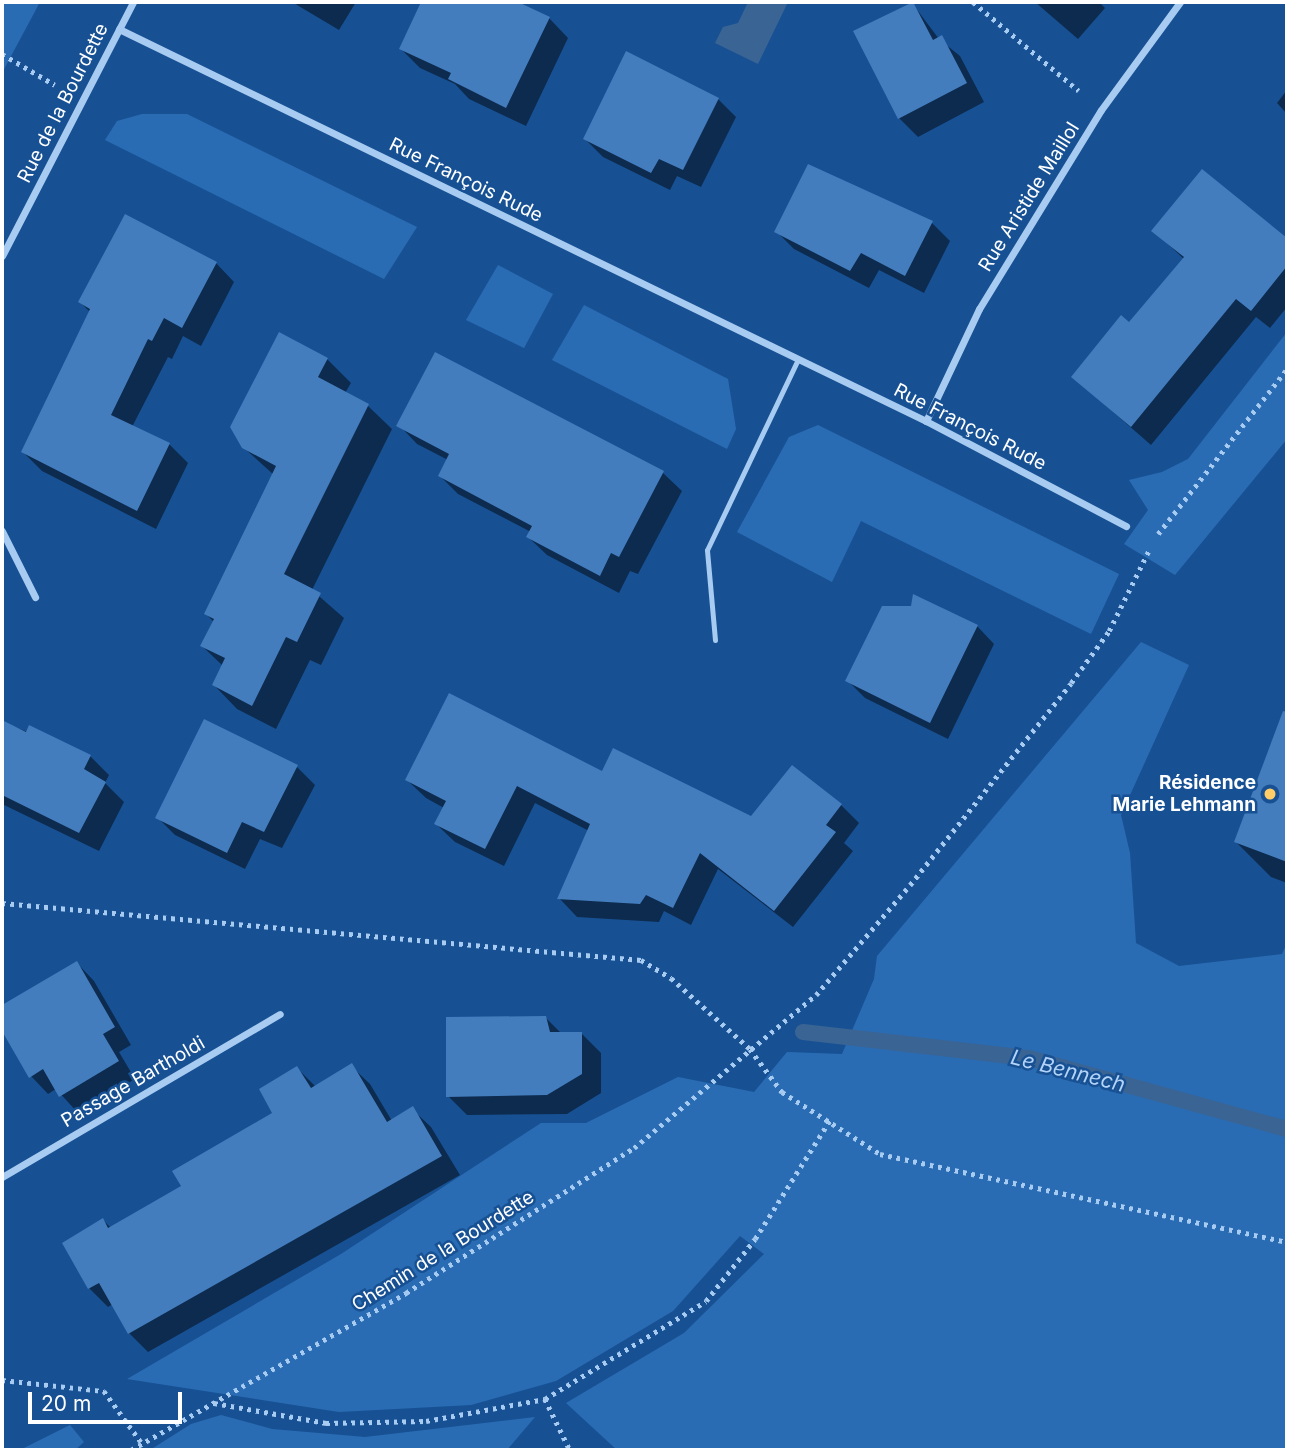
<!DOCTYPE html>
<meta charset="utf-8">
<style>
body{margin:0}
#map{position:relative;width:1289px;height:1452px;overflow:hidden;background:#175194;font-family:Inter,sans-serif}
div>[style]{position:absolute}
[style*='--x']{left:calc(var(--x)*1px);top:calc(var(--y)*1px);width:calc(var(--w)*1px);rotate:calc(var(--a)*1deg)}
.green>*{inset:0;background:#2a6cb3}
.water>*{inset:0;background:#3a6494}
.shadow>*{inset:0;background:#0007}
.stream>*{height:16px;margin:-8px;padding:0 8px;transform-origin:8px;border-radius:8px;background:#3a6494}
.building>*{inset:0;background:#447dbe}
.path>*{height:4.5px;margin-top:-2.25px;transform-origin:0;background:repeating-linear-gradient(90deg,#a7cbf1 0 3.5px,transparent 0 8.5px)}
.lane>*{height:5px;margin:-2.5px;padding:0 2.5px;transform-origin:2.5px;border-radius:2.5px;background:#a7cbf1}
.street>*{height:7px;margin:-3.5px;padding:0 3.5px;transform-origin:3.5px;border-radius:3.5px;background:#a7cbf1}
.dots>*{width:19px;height:19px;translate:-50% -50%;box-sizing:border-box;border:4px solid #175194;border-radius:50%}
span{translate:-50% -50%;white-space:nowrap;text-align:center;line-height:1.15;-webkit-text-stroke:5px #175194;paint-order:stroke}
.street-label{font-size:19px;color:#fff}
.poi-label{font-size:19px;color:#fff;font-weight:700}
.right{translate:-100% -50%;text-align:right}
.water-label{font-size:21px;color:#b3d4f8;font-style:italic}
.frame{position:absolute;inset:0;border:4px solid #fff;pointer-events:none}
.scale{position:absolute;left:28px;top:1392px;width:154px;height:32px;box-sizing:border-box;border:4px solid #fff;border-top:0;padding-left:9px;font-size:21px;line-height:24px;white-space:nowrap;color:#fff;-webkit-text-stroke:5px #175194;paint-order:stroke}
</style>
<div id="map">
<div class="green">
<i style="clip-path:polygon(2px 2px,40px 2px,2px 73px)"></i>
<i style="clip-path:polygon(142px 114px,187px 114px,417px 227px,384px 279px,105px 140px,117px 121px)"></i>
<i style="clip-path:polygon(498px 265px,553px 294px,524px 348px,466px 320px)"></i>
<i style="clip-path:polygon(584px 305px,728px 379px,736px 429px,727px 449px,552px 360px)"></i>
<i style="clip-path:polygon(1287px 332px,1287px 439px,1175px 575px,1124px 544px,1148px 510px,1129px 480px,1162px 472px,1188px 459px)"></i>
<i style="clip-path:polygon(818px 425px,1119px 574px,1091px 634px,861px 521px,832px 582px,737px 532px,789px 437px)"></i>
<i style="clip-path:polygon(1141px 642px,1189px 665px,1121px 815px,1130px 853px,1136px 943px,1179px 966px,1282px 954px,1287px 943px,1287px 1450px,617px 1450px,566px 1403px,684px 1333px,764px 1254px,740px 1236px,673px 1311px,556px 1381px,471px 1405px,339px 1412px,127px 1379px,341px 1254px,541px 1123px,586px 1123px,678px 1077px,754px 1092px,787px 1052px,842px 1054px,874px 979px,877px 956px)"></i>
<i style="clip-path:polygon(221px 1415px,272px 1429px,365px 1437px,535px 1417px,507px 1450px,150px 1450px,191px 1424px)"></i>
<i style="clip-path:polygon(70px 1425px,84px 1442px,75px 1450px,20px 1450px)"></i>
</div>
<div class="water">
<i style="clip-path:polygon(748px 2px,788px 2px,758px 64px,715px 43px,723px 27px,738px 23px)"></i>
</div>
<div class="shadow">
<i style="clip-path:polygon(292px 2px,356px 2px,339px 30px)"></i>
<i style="clip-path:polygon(423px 2px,452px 2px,479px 15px,486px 2px,514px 2px,549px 18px,568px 38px,526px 126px,469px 99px,455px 84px,420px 68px,401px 49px)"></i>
<i style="clip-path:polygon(1035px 2px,1099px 2px,1105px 8px,1078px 39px)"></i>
<i style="clip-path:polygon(912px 3px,939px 39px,960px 56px,984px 102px,918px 137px,899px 118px)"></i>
<i style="clip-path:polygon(1287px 90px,1287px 114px,1277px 103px)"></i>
<i style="clip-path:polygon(718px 99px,736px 117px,701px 187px,677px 176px,670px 190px,603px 157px,585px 139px)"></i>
<i style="clip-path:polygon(1202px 172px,1287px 240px,1287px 307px,1270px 328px,1256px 317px,1151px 445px,1073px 377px,1129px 325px,1185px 260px,1154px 231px)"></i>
<i style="clip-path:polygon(932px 223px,950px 241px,924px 293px,879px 270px,869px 288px,794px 249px,776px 231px)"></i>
<i style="clip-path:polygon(216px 263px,234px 282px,201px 346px,183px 336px,172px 359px,168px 357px,132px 427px,169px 444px,188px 463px,156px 529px,42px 471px,23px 452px,90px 312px,80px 302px)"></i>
<i style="clip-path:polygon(280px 335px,327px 359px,351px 383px,345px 393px,368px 406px,392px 429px,312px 590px,344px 618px,321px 665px,310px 660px,276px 729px,237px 709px,214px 685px,223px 666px,202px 646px,214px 622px,206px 614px,274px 475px,243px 447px)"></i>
<i style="clip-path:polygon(399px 425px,663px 473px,682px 491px,638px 574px,630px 571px,619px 593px,547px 555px,528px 537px,531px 532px,458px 494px,440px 476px,448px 460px,417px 444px)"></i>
<i style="clip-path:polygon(977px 626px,994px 644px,948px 739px,865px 698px,847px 680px)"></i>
<i style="clip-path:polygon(1287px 706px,1287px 883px,1271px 877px,1236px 842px)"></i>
<i style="clip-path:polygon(2px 722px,90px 756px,109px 775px,105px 783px,124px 802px,99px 851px,2px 804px)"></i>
<i style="clip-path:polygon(297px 767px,315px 785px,282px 848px,260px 839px,245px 869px,175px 835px,157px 817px)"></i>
<i style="clip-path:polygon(603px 773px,752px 818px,841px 805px,859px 823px,844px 843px,853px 851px,793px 927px,718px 869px,691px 925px,664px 911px,659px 922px,577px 917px,560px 899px,589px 831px,535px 803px,504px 866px,455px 842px,436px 824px,444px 808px,426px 798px,407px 780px)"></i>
<i style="clip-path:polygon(77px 963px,94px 981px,131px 1045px,119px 1052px,135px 1079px,78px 1113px,56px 1089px,48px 1094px,31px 1076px,2px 1027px,2px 1007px)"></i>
<i style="clip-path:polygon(546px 1018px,561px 1033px,581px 1033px,601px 1053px,601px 1093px,567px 1114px,467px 1115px,448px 1096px)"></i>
<i style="clip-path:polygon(351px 1066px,370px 1084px,392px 1121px,412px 1109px,431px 1127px,460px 1175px,148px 1352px,129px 1333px,113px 1304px,108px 1307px,89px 1288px,103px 1220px,111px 1228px,183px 1186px,275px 1114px,297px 1068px,316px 1087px)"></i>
</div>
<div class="stream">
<i style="--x:803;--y:1032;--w:227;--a:6.6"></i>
<i style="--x:1029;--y:1058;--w:268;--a:15.4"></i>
</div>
<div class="building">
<i style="clip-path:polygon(421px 2px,518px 2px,550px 17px,506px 108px,448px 79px,451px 73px,399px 49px)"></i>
<i style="clip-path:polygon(913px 2px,933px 40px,942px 35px,967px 83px,898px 119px,853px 31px)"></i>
<i style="clip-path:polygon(626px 51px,719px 98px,683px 170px,659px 159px,651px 173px,583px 139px)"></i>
<i style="clip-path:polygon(808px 164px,933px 221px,905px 276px,861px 253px,850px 271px,774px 232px)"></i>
<i style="clip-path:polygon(1202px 169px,1287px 238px,1287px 266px,1251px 311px,1236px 299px,1131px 427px,1071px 377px,1121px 315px,1129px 322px,1184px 257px,1151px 231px)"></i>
<i style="clip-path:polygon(125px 214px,217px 262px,182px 328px,164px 318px,152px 341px,148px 339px,111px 415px,170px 443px,137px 511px,21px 452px,90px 309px,78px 302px)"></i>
<i style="clip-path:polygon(279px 332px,328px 358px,318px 377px,369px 404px,284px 574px,321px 593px,297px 642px,286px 637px,252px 706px,212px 685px,225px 658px,200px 646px,214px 619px,204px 614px,276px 466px,242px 448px,230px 427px)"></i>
<i style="clip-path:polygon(435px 352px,664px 471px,619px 557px,611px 553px,600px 576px,526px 537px,532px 526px,438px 476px,449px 454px,396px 426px)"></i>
<i style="clip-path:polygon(913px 594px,978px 625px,930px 723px,845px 681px,882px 606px,911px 606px)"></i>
<i style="clip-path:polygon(449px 693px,602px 771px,613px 748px,751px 816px,792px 765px,842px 804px,826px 825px,836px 832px,774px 911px,700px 853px,673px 908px,646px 895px,640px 904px,557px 899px,590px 824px,517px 786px,485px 849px,434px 824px,446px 801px,405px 780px)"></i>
<i style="clip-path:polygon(1283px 711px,1287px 712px,1287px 862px,1234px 842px)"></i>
<i style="clip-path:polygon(204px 719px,298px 765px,264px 832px,242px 822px,227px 853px,155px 818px)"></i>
<i style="clip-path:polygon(2px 720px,26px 732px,29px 725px,91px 755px,84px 769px,106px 782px,79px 833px,2px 795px)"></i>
<i style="clip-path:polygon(77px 961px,115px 1027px,103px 1034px,119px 1061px,59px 1097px,43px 1069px,29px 1078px,2px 1031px,2px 1005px)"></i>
<i style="clip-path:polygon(546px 1016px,550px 1032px,582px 1032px,582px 1074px,547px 1095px,446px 1097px,446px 1017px)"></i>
<i style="clip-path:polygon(352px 1063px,387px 1122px,413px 1106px,442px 1156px,128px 1334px,99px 1283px,88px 1289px,62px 1243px,103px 1218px,108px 1228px,181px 1186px,172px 1171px,272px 1113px,259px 1089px,297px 1066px,311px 1088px)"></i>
</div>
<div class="path">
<i style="--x:973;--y:2;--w:138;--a:40"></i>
<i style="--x:2;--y:54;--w:61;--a:30.3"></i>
<i style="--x:1158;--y:534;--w:209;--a:-52"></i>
<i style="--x:2;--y:903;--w:642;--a:5.1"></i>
<i style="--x:641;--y:960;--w:35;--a:31"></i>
<i style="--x:671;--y:978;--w:106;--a:41.9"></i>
<i style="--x:750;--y:1049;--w:54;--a:53.3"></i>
<i style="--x:782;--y:1092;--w:116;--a:32.3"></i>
<i style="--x:880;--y:1154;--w:416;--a:12.2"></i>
<i style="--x:2;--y:1380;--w:103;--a:6.2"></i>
<i style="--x:104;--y:1391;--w:63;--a:54"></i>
<i style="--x:545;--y:1399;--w:57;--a:63.9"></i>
<i style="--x:214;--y:1403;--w:114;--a:10.1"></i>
<i style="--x:326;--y:1423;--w:100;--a:-1.1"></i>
<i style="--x:426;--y:1421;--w:121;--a:-10.5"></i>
<i style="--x:545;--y:1399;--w:188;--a:-31.3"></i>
<i style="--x:706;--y:1301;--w:79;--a:-51.7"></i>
<i style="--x:755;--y:1239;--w:141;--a:-57.8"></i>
<i style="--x:131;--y:1450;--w:317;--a:-29.7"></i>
<i style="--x:406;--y:1293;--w:270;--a:-32.5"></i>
<i style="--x:634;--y:1148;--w:238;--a:-40.1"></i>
<i style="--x:816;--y:995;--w:145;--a:-49.5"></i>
<i style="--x:910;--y:885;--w:258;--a:-51.4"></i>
<i style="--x:1071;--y:683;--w:64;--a:-53.8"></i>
<i style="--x:1109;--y:631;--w:93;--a:-63.7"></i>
</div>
<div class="lane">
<i style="--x:715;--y:640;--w:90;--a:-95.1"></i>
<i style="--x:707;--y:550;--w:209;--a:-64.5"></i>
</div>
<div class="street">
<i style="--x:119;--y:29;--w:897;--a:25.91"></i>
<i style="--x:926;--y:421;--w:226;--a:27.7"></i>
<i style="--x:2;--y:256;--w:286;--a:-62.7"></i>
<i style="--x:926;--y:421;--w:124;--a:-64.7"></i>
<i style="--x:979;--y:309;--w:233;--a:-58.5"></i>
<i style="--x:1101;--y:110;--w:134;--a:-53.8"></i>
<i style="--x:2;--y:531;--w:74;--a:63.4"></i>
<i style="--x:2;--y:1177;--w:322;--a:-30.4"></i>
</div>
<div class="dots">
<i style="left:1270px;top:794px;background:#ffce67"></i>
</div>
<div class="street-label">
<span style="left:63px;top:103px;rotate:-63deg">Rue de la Bourdette</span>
<span style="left:466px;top:180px;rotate:26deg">Rue François Rude</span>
<span style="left:1029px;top:197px;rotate:-58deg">Rue Aristide Maillol</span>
<span style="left:970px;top:427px;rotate:27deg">Rue François Rude</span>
<span style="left:133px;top:1082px;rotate:-30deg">Passage Bartholdi</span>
<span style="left:443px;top:1251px;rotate:-32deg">Chemin de la Bourdette</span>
</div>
<div class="poi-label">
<span class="right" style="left:1256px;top:794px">Résidence<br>Marie Lehmann</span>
</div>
<div class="water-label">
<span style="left:1068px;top:1071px;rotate:14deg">Le Bennech</span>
</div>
<div class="frame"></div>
<div class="scale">20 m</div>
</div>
